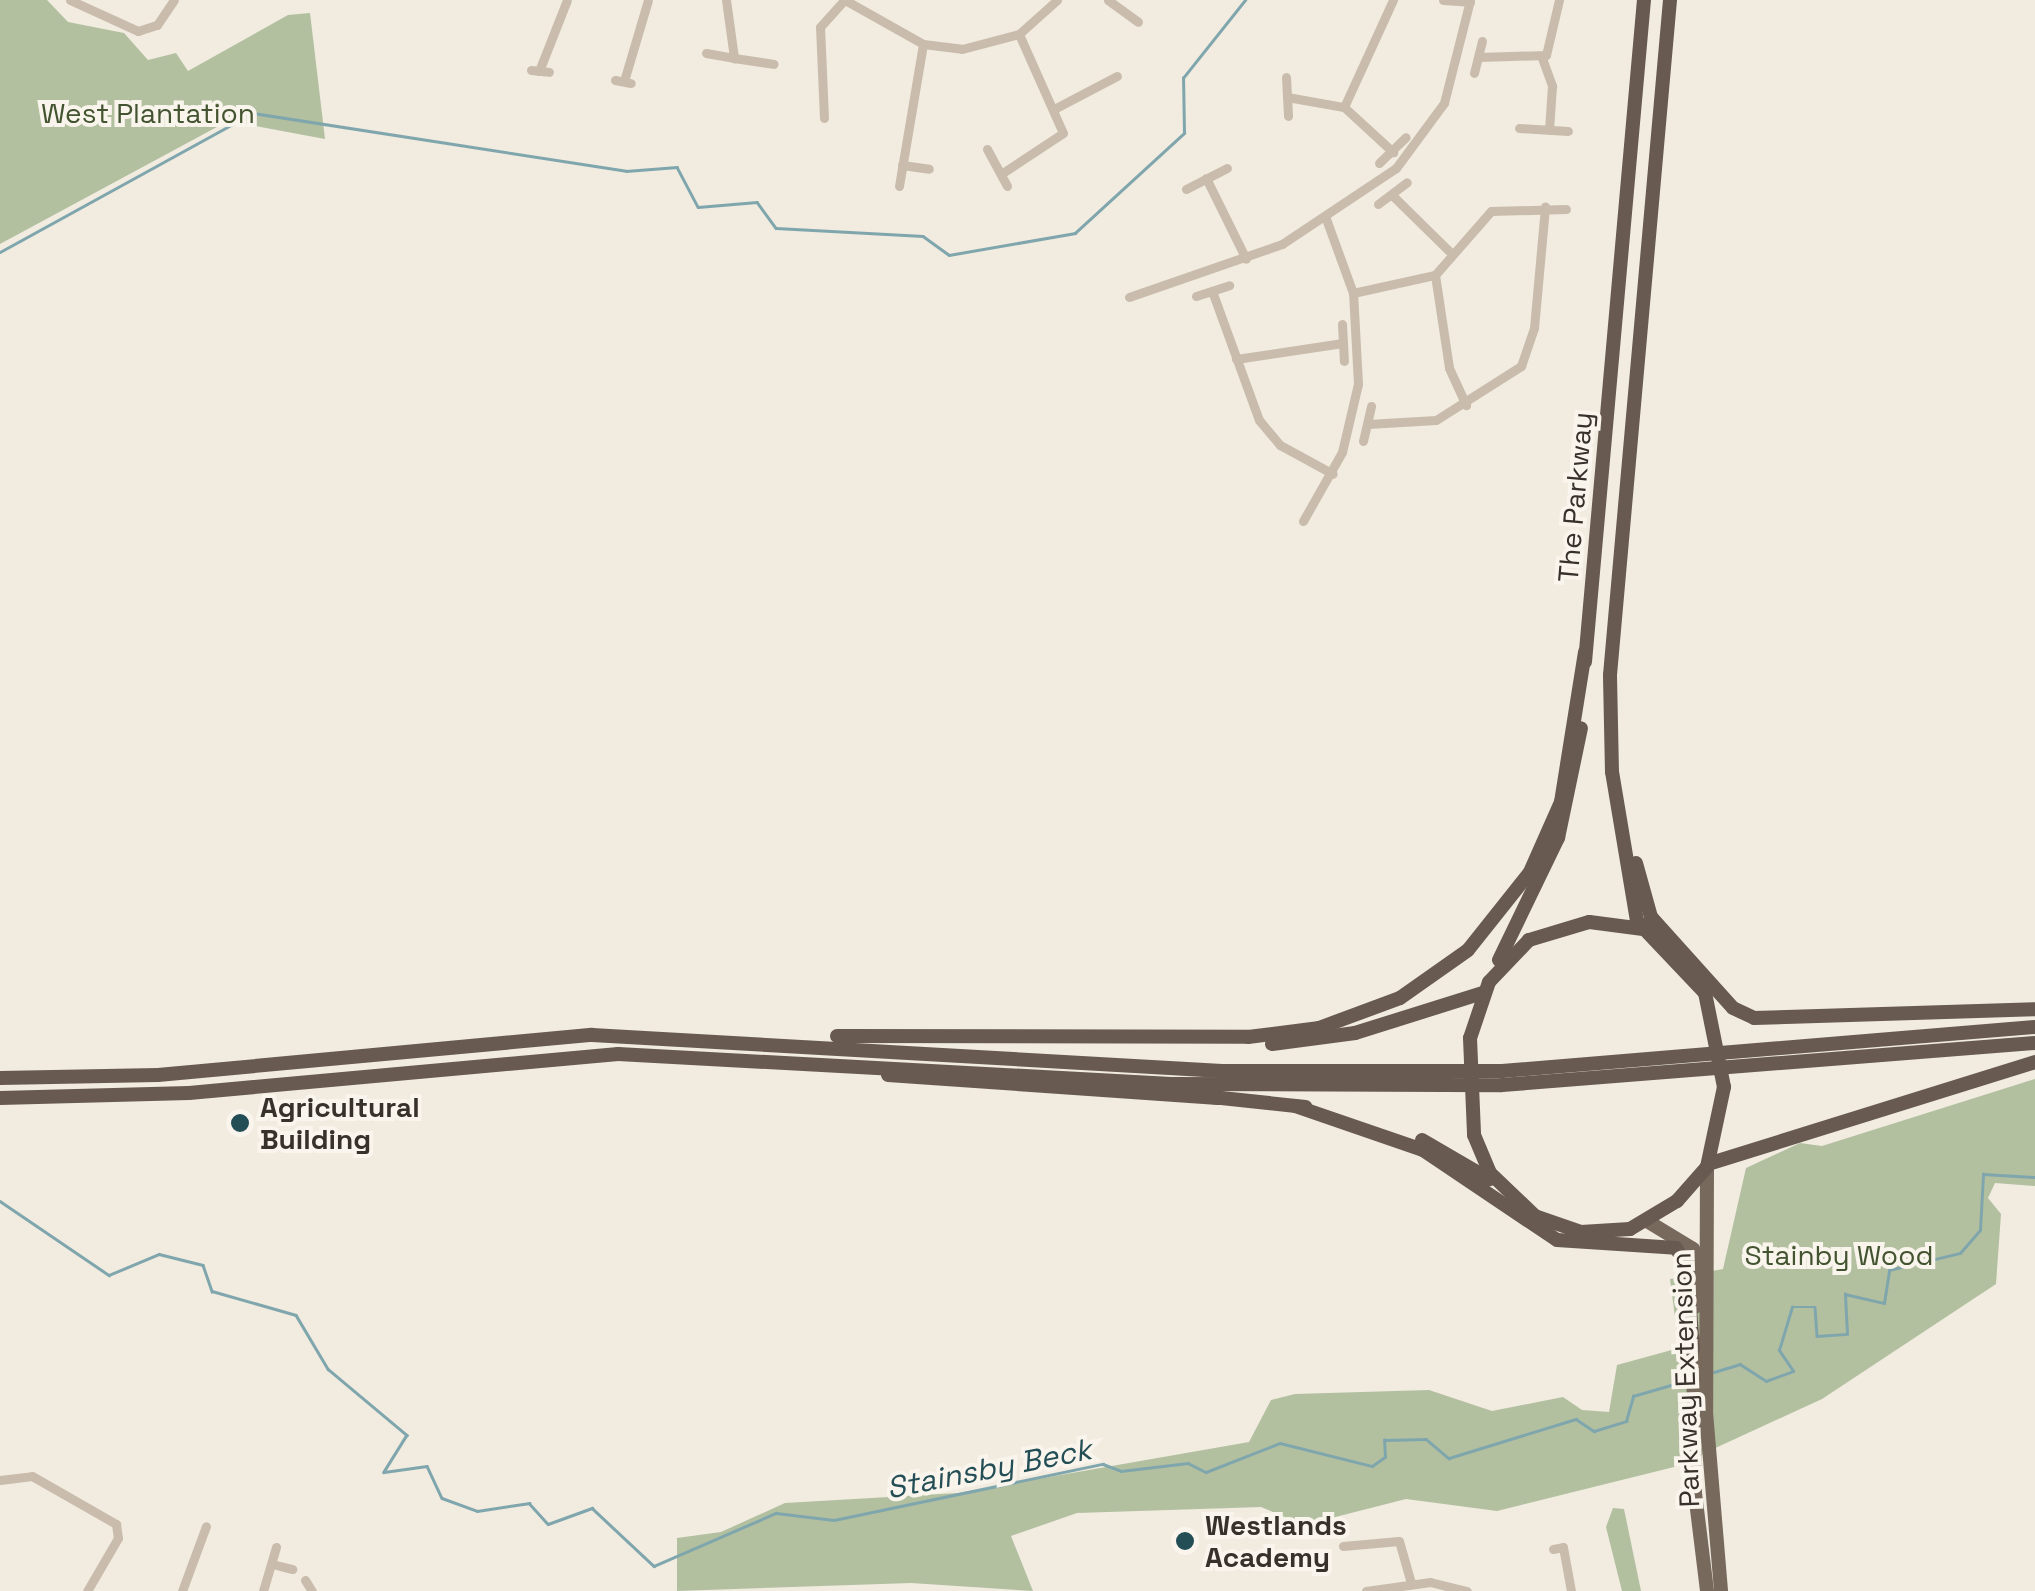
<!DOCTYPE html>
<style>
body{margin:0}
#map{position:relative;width:2035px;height:1591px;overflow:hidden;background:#f1ebe0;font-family:"Space Grotesk",sans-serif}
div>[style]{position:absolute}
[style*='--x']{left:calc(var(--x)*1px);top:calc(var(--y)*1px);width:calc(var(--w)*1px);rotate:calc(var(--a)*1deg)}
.green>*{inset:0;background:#b2c0a0}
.stream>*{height:2.5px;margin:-1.25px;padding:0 1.25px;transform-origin:1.25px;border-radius:1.25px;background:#80a6ad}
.minor>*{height:9px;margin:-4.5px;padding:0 4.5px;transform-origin:4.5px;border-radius:4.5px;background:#c9bcac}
.primary>*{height:14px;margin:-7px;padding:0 7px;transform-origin:7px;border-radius:7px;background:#78695d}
.trunk>*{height:14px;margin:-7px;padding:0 7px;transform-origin:7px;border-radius:7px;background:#685a50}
.dots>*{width:28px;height:28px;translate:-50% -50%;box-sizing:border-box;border:5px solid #f9f4ec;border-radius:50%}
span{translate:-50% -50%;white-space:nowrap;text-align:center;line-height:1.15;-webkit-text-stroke:8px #f9f4ec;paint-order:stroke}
.park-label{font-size:28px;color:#435430}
.street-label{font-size:28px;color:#38302a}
.poi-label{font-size:28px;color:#38302a;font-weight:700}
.left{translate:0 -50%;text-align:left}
.water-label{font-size:30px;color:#234e56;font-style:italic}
</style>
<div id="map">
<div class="green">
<i style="clip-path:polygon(0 0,47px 0,68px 22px,124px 33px,148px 60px,176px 53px,188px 71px,288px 15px,310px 13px,325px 139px,228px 121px,0 244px)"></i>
<i style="clip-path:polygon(2035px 1079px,2035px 1186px,1995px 1183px,1988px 1198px,2001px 1214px,1996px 1284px,1822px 1399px,1674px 1467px,1497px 1511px,1406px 1499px,1304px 1525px,1261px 1507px,1077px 1513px,1011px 1536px,1033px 1591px,911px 1583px,677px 1591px,677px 1538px,721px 1532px,785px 1503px,958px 1493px,1249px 1442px,1271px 1400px,1295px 1394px,1429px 1390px,1492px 1411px,1563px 1397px,1582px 1410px,1609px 1412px,1617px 1365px,1679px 1348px,1670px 1279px,1723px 1269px,1746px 1168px,1800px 1143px,1822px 1146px)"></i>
<i style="clip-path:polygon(1613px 1508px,1624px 1509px,1641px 1591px,1622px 1591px,1606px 1527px)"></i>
</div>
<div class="stream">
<i style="--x:0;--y:252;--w:289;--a:-28.8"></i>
<i style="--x:253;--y:113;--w:377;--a:8.8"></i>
<i style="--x:626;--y:171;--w:51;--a:-4.5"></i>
<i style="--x:677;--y:167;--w:45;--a:62.3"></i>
<i style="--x:698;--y:207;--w:59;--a:-4.8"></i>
<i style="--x:757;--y:202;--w:32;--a:54"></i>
<i style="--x:776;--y:228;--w:147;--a:3.1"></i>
<i style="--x:923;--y:236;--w:32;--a:36"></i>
<i style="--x:949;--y:255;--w:128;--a:-9.9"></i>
<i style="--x:1075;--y:233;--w:148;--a:-42.5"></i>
<i style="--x:1184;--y:133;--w:55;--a:-91"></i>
<i style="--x:1183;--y:78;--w:100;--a:-51.5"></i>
<i style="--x:0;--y:1201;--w:132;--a:34.2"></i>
<i style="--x:109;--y:1275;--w:54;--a:-22.8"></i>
<i style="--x:159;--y:1254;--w:45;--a:14"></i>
<i style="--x:203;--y:1265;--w:28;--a:71"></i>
<i style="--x:212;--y:1291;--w:87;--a:15.9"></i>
<i style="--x:296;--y:1315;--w:63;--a:59.3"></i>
<i style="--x:328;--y:1369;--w:103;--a:39.9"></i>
<i style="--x:407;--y:1435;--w:44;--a:121.9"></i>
<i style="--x:384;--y:1472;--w:43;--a:-7.9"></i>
<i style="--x:427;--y:1466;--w:35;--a:65"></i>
<i style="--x:442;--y:1498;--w:37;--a:20"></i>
<i style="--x:477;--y:1511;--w:53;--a:-8.7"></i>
<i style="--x:529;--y:1503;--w:28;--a:48"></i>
<i style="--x:548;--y:1524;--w:47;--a:-20"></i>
<i style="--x:592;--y:1508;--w:85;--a:43.1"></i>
<i style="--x:654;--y:1566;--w:133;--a:-23.5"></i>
<i style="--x:776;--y:1513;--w:58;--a:6.9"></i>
<i style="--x:834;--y:1520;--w:275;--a:-11.8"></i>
<i style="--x:1103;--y:1464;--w:19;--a:21"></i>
<i style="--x:1121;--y:1471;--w:67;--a:-6.8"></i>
<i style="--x:1188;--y:1463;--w:20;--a:27"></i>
<i style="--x:1206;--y:1472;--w:79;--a:-21.4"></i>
<i style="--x:1280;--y:1443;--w:95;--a:14"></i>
<i style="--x:1372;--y:1466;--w:16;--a:-35"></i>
<i style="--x:1385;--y:1457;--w:17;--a:-93"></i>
<i style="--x:1384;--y:1440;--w:42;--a:-1.4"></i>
<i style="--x:1426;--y:1439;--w:30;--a:40"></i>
<i style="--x:1449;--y:1458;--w:133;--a:-17.1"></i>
<i style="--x:1576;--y:1419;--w:22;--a:34"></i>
<i style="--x:1594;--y:1431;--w:34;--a:-17"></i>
<i style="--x:1626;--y:1421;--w:26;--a:-74"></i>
<i style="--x:1633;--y:1396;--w:57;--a:-16.2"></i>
<i style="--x:1714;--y:1372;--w:27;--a:-17"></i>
<i style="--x:1740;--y:1364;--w:31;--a:33"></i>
<i style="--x:1766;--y:1381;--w:29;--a:-20"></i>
<i style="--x:1793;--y:1371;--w:25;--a:-124"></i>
<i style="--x:1779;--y:1350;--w:45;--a:-73.2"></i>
<i style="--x:1792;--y:1307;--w:23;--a:0"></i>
<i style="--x:1815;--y:1307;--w:29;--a:86"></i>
<i style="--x:1817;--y:1336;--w:30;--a:-4"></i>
<i style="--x:1847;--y:1334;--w:40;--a:-92.9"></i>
<i style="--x:1845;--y:1294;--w:40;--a:13"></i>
<i style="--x:1884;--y:1303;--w:33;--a:-81"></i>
<i style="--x:1889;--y:1270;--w:73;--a:-13.5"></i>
<i style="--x:1960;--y:1253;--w:30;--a:-49"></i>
<i style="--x:1980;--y:1230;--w:56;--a:-86.9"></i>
<i style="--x:1983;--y:1174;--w:52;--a:3.3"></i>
</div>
<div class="minor">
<i style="--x:70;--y:0;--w:75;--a:24.5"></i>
<i style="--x:138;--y:31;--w:20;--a:-18"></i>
<i style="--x:157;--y:25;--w:30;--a:-56"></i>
<i style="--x:726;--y:0;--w:59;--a:82.1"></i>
<i style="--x:734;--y:58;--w:40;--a:8.5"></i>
<i style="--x:845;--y:0;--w:90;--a:29.4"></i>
<i style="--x:923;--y:44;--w:39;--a:7"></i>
<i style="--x:962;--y:49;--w:59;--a:-14.7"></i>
<i style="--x:1019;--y:34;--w:51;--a:-41.8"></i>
<i style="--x:1108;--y:0;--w:37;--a:36"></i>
<i style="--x:1443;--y:0;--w:27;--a:4"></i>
<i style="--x:706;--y:53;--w:28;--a:10"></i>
<i style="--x:1479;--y:57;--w:67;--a:-1.7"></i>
<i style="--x:1546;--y:55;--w:57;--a:-76.7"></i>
<i style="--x:1542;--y:58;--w:30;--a:70"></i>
<i style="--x:1552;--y:86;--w:44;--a:93.9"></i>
<i style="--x:531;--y:70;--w:18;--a:6"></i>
<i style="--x:539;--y:71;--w:76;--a:-68.5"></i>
<i style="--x:1474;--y:73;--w:33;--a:-76"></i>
<i style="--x:1286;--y:77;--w:39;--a:87"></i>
<i style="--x:615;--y:80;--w:16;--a:11"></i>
<i style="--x:624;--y:81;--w:84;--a:-73.5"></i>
<i style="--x:1287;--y:97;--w:58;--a:10"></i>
<i style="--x:1344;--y:107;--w:67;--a:42.6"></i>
<i style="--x:1344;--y:107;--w:118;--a:-65.4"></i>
<i style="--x:1054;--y:109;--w:71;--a:-27.6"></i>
<i style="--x:824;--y:118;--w:91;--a:-92.5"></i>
<i style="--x:820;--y:27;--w:36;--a:-48"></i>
<i style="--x:1519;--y:128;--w:49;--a:3.5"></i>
<i style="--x:987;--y:149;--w:42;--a:61.6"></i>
<i style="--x:1379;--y:163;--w:37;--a:-44"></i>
<i style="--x:902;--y:165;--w:27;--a:8"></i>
<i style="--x:1001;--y:174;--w:74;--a:-33.5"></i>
<i style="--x:1063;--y:133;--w:108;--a:-114"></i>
<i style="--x:1206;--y:178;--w:90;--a:63.7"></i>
<i style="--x:899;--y:186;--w:144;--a:-80.4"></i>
<i style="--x:1186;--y:189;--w:46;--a:-27.1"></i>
<i style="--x:1392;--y:195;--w:84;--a:44.5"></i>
<i style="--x:1378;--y:204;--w:36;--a:-37"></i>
<i style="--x:1435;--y:275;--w:94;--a:81.4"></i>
<i style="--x:1449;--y:368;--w:41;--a:65.3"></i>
<i style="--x:1212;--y:291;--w:137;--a:70"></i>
<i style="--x:1259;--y:420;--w:33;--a:50"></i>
<i style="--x:1280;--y:445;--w:60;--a:28.7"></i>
<i style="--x:1353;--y:293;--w:84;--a:-12.4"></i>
<i style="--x:1435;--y:275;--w:85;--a:-48.8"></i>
<i style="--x:1491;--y:211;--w:75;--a:-1.5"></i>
<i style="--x:1196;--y:296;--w:35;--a:-18"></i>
<i style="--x:1129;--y:297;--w:162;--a:-19.1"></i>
<i style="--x:1282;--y:244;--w:137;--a:-33.7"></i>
<i style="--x:1396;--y:168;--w:81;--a:-53.6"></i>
<i style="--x:1444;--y:103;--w:106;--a:-75.8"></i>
<i style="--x:1342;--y:324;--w:37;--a:87"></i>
<i style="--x:1236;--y:359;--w:108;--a:-8.5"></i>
<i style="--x:1368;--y:424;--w:68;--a:-3.4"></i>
<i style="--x:1436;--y:420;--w:101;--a:-32.4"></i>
<i style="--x:1521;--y:366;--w:40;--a:-71.1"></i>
<i style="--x:1534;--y:328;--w:122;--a:-84.8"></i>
<i style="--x:1363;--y:441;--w:36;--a:-77"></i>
<i style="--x:1303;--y:521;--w:79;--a:-60.5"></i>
<i style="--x:1342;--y:452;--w:70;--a:-76.8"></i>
<i style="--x:1358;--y:384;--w:91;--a:-93.1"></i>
<i style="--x:1353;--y:293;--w:79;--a:-110"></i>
<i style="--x:0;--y:1480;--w:32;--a:-7"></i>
<i style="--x:32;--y:1476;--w:97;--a:29.7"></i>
<i style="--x:116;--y:1524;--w:14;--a:82"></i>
<i style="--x:118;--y:1538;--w:61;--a:120.3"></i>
<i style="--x:1343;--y:1546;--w:56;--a:-5.1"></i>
<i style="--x:1399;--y:1541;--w:44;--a:74.1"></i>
<i style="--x:1553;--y:1549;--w:10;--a:-11"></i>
<i style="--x:1563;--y:1547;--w:45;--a:79.7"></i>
<i style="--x:272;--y:1564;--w:21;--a:14"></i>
<i style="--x:305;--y:1580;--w:13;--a:58"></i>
<i style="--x:182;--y:1591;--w:69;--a:-69.7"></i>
<i style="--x:263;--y:1591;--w:46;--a:-73.5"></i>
<i style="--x:1366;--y:1591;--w:65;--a:-8"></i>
<i style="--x:1430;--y:1582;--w:38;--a:14"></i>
</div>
<div class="primary">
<i style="--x:1707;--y:1167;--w:245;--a:90.2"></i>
<i style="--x:1706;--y:1412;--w:180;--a:85.2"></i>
<i style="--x:1647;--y:1221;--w:54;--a:31.3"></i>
<i style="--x:1693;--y:1249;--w:58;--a:88"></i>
<i style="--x:1693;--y:1338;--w:155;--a:89.3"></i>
<i style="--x:1695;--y:1493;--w:99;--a:83"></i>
</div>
<div class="trunk">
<i style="--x:1585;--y:662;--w:665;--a:-84.91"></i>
<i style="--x:1636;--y:863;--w:56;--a:74.5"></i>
<i style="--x:1651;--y:917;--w:122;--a:48"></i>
<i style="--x:1733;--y:1008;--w:23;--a:25"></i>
<i style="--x:1754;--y:1018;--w:281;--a:-1.8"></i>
<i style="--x:1643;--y:929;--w:54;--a:-172.6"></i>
<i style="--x:1589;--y:922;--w:63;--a:163.3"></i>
<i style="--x:1529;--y:940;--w:58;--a:133.6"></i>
<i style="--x:1489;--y:982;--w:59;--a:108.7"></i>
<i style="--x:1470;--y:1038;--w:97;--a:87.6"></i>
<i style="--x:1474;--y:1135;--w:41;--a:67.2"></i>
<i style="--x:1490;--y:1173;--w:62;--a:43.7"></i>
<i style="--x:1535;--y:1216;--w:49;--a:19.2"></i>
<i style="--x:1581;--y:1232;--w:49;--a:-3.5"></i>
<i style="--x:1630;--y:1229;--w:55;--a:-30.8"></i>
<i style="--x:1677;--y:1201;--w:45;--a:-48.6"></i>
<i style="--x:1707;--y:1167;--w:82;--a:-78"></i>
<i style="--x:1724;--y:1087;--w:96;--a:-101.4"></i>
<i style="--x:1705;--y:993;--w:99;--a:-133.4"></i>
<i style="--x:1637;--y:921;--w:151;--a:-99.5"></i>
<i style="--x:1612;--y:772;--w:97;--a:-91.2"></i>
<i style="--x:1610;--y:675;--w:678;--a:-84.92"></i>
<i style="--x:1499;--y:960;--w:136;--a:-64.2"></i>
<i style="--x:1558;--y:838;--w:112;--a:-78.2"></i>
<i style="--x:837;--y:1036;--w:411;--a:0.1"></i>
<i style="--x:1248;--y:1037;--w:72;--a:-7.2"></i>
<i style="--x:1319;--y:1028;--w:86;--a:-20.3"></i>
<i style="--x:1400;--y:998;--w:83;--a:-35.2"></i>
<i style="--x:1468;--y:950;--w:100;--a:-51.5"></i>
<i style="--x:1530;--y:872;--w:77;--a:-66.1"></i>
<i style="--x:1561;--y:802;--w:152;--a:-80.9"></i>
<i style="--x:1272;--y:1044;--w:84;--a:-7.5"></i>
<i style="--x:1355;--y:1033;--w:134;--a:-17.4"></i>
<i style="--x:888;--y:1075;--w:331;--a:4"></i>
<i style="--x:0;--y:1078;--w:158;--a:-1.1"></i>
<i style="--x:158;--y:1075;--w:436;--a:-5.3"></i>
<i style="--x:592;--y:1035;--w:631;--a:3.27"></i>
<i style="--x:1222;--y:1071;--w:280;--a:0"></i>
<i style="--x:1502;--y:1071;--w:535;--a:-4.72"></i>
<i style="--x:1212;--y:1097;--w:94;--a:6.1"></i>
<i style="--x:0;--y:1098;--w:189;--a:-1.5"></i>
<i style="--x:189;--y:1093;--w:431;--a:-5.2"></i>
<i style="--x:618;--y:1054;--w:554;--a:3.11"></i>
<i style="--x:1171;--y:1084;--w:331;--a:0.2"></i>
<i style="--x:1502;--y:1085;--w:535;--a:-4.51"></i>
<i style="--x:1295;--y:1106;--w:135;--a:19"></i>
<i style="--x:1423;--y:1150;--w:161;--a:33.9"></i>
<i style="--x:1557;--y:1240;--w:119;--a:3.8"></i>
<i style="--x:1676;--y:1248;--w:21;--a:59"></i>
<i style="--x:1687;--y:1266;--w:83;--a:85.9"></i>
<i style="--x:1422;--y:1140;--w:78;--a:30.2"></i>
<i style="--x:1708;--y:1164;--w:343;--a:-17.3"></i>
</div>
<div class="dots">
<i style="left:240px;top:1123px;background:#234e56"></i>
<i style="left:1185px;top:1541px;background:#234e56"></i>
</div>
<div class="park-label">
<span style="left:148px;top:113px">West Plantation</span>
<span style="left:1839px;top:1255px">Stainby Wood</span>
</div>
<div class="street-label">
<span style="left:1575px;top:497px;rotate:-85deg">The Parkway</span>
<span style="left:1685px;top:1380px;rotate:-92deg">Parkway Extension</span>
</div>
<div class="poi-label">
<span class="left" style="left:260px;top:1123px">Agricultural<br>Building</span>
<span class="left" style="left:1205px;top:1541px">Westlands<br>Academy</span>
</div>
<div class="water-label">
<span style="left:989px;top:1469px;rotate:-11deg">Stainsby Beck</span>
</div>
</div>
